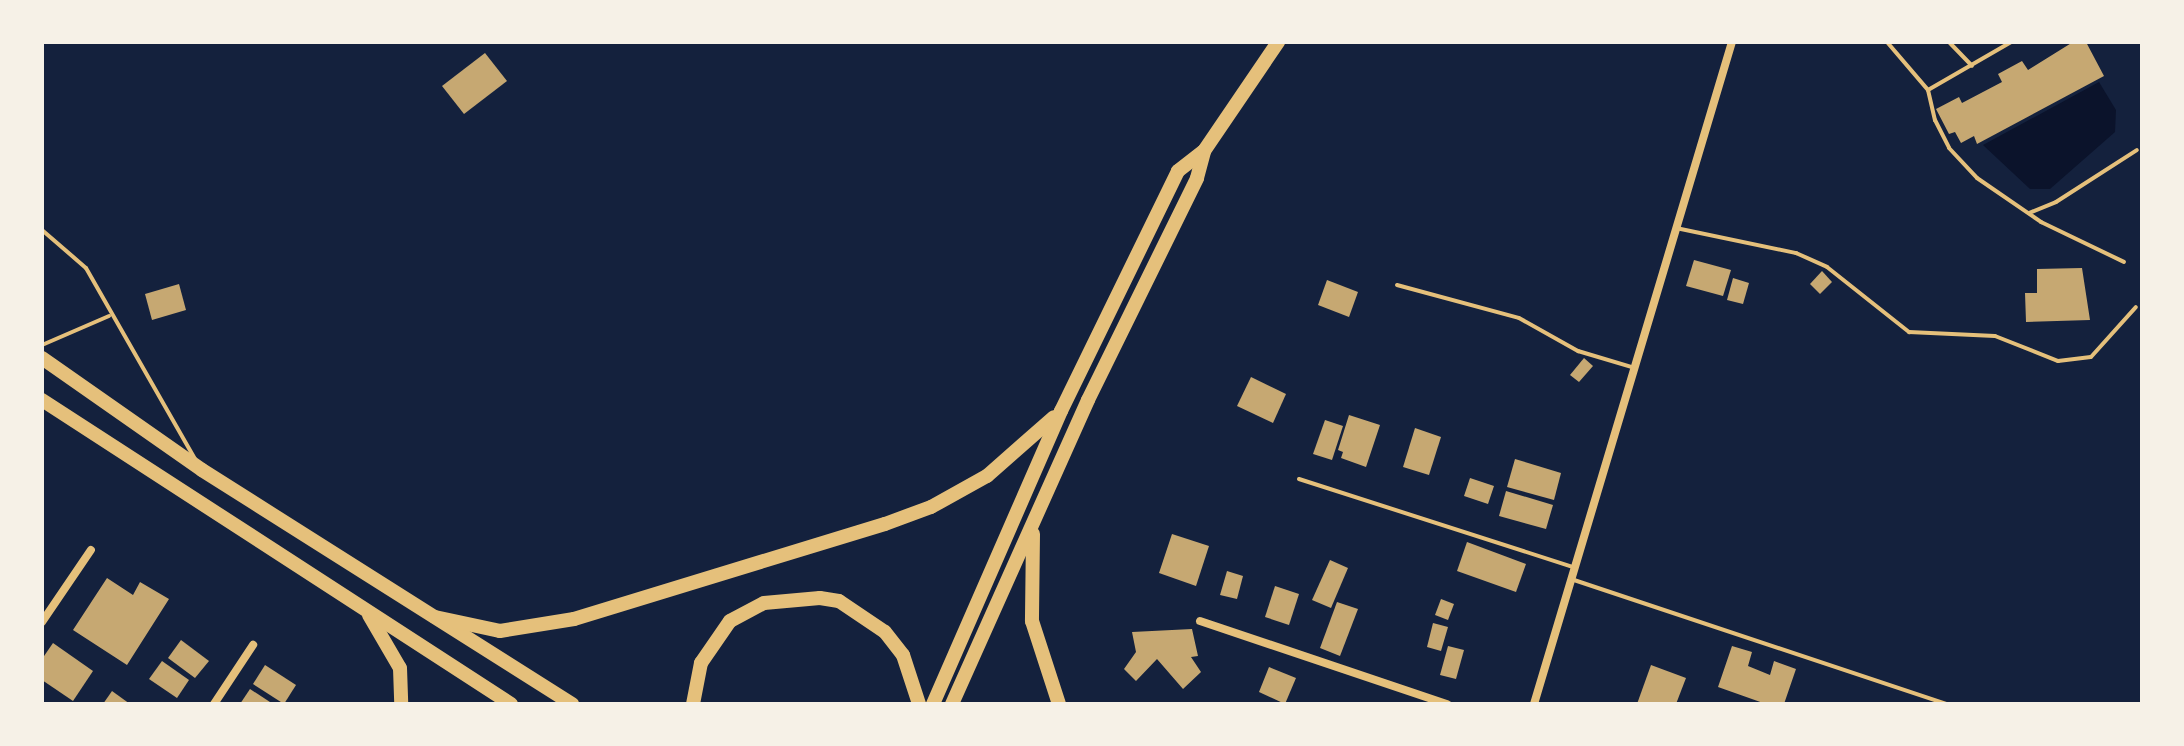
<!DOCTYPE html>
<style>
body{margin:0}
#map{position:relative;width:2184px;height:746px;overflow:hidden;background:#14213d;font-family:Ubuntu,sans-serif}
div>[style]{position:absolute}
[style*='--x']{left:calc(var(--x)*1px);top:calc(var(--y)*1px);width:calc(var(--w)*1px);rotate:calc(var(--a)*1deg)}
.water>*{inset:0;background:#0b132b}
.building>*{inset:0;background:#c6a872}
.service>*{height:4px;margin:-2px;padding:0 2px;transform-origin:2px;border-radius:2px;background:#e5c07b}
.minor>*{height:8px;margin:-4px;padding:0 4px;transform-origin:4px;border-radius:4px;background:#e5c07b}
.trunk>*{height:14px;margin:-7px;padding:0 7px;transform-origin:7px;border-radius:7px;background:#e5c07b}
span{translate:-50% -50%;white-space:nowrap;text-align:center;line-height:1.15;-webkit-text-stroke:6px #f6f1e7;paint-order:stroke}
.frame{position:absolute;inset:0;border:44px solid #f6f1e7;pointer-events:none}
</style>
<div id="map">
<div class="water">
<i style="clip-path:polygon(2099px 82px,2116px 110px,2115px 132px,2050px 189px,2030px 189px,1983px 145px)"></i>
</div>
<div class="building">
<i style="clip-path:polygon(2073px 42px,2086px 42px,2104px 76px,1977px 144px,1974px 136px,1961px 143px,1955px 132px,1949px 134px,1936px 109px,1959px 97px,1962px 103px,2002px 82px,1998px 74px,2022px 61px,2028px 70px)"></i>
<i style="clip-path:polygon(485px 53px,507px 81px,464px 114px,442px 86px)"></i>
<i style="clip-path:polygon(1694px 260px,1731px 270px,1723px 296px,1686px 286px)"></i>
<i style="clip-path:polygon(2082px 268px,2090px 320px,2026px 322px,2025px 293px,2037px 293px,2037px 269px)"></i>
<i style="clip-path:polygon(1822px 271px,1832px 282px,1820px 294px,1810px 284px)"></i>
<i style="clip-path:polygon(1733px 278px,1749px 283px,1743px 304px,1727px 300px)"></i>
<i style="clip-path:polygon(1327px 280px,1358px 292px,1349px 317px,1318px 305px)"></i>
<i style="clip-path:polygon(179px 284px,186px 310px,152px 320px,145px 294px)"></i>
<i style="clip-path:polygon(1584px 358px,1593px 366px,1579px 382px,1570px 375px)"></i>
<i style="clip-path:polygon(1251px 377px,1286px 394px,1273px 423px,1237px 406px)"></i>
<i style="clip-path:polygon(1349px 415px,1380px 425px,1366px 467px,1341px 458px,1343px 452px,1338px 450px)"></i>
<i style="clip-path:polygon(1325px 420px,1343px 426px,1332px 460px,1313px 454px)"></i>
<i style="clip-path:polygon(1415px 428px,1441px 437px,1429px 475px,1403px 467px)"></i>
<i style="clip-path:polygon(1515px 459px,1561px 473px,1554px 500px,1507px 487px)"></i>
<i style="clip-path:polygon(1470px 478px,1494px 486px,1488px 504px,1464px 496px)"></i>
<i style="clip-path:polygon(1506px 491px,1553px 505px,1546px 529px,1499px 516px)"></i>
<i style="clip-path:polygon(1172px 534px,1209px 546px,1196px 586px,1159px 573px)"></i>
<i style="clip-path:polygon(1467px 542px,1526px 564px,1516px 592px,1457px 571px)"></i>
<i style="clip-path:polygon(1330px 560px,1348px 568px,1331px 608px,1312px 600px)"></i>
<i style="clip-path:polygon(1227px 571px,1243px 576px,1237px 599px,1220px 595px)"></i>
<i style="clip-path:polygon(107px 578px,133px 595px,140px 582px,169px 599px,127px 665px,73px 630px)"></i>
<i style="clip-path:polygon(1275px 586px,1299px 594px,1289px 625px,1265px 617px)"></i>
<i style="clip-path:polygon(1441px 599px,1454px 604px,1448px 620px,1435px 615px)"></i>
<i style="clip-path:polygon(1337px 602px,1358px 609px,1340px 656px,1320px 648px)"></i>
<i style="clip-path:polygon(1433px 623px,1448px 627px,1441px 651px,1427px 647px)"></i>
<i style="clip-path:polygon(1192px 629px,1198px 656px,1191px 657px,1201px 672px,1183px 689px,1157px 659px,1136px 681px,1124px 669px,1136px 652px,1132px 632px)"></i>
<i style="clip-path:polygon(181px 640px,209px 661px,195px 678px,168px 658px)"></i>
<i style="clip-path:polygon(53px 643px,93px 671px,73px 701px,42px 680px,42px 659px)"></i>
<i style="clip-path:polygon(1448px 646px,1464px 650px,1456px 679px,1440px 675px)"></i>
<i style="clip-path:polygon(1732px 646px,1752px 652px,1748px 666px,1770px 675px,1774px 661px,1796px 669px,1784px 704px,1766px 704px,1718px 687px)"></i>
<i style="clip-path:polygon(162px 661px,189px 680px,177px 698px,149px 679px)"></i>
<i style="clip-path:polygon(265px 665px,296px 685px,284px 704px,253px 684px)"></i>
<i style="clip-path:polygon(1651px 665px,1686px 678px,1676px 704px,1637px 704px)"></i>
<i style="clip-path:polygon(1269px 667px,1296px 678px,1285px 704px,1259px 692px)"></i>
<i style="clip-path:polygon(250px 689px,273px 704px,240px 704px)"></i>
<i style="clip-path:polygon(112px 691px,130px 704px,103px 704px)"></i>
</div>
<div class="service">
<i style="--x:1887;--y:42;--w:63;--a:49.5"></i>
<i style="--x:1928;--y:90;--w:31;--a:77"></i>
<i style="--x:1935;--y:120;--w:31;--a:63"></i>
<i style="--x:1949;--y:148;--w:41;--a:47"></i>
<i style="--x:1977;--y:178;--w:78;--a:34.5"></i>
<i style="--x:2041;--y:222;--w:92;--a:25.7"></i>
<i style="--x:1949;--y:42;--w:33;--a:46"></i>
<i style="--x:1928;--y:90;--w:96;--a:-30"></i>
<i style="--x:2029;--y:213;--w:29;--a:-22"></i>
<i style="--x:2056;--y:202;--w:96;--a:-32.7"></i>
<i style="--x:1676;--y:228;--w:123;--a:11.8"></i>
<i style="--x:1796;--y:253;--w:34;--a:24"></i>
<i style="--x:1827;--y:267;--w:105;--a:38.4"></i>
<i style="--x:1909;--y:332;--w:86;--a:2.7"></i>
<i style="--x:1995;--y:336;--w:68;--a:21.6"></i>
<i style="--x:2058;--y:361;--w:33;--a:-7"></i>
<i style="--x:2091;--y:357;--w:67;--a:-48"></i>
<i style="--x:42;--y:230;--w:58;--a:40.8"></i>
<i style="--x:86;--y:268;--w:220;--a:60.3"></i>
<i style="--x:1397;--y:285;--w:126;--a:15.1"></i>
<i style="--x:1519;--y:318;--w:68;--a:29.2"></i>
<i style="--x:1578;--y:351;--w:59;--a:16.6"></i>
<i style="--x:42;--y:345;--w:73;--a:-23.4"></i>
<i style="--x:1299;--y:479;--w:288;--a:17.8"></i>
<i style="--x:1574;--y:580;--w:393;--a:18.4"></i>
</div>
<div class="minor">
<i style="--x:1200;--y:621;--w:261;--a:18.6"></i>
<i style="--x:42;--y:622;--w:87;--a:-55.8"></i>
<i style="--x:214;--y:704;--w:71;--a:-56.5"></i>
<i style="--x:1534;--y:704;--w:691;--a:-73.35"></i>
</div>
<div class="trunk">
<i style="--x:42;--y:358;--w:195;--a:35"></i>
<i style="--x:202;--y:470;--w:438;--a:32.3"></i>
<i style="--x:42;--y:400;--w:559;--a:32.95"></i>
<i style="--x:1033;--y:534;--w:87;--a:90.7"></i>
<i style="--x:1032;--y:621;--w:87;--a:72"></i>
<i style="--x:369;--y:615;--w:61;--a:59.7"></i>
<i style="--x:400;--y:668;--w:36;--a:88"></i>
<i style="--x:435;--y:617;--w:66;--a:12.2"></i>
<i style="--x:500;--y:631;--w:75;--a:-9.2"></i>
<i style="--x:574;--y:619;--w:325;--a:-17"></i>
<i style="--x:885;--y:524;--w:49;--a:-20.3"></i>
<i style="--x:931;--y:507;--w:64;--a:-29"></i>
<i style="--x:987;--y:476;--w:89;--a:-41.4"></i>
<i style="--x:693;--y:704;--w:42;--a:-79"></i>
<i style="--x:701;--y:663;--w:51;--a:-55.4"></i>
<i style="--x:730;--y:621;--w:38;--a:-28"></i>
<i style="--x:764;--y:603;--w:56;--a:-5.1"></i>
<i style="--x:820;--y:598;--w:19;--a:9"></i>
<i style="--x:839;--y:601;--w:55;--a:34"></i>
<i style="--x:885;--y:632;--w:29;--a:52"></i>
<i style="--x:903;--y:655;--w:52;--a:71.9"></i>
<i style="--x:933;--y:704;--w:320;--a:-66.4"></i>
<i style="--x:1061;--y:411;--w:267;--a:-64"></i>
<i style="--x:1178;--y:171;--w:33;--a:-38"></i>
<i style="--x:1204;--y:151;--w:132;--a:-55.8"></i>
<i style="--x:952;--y:704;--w:333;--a:-65.9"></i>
<i style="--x:1088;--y:400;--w:247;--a:-63.8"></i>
<i style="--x:1197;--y:178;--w:28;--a:-75"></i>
</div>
<div class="frame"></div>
</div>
